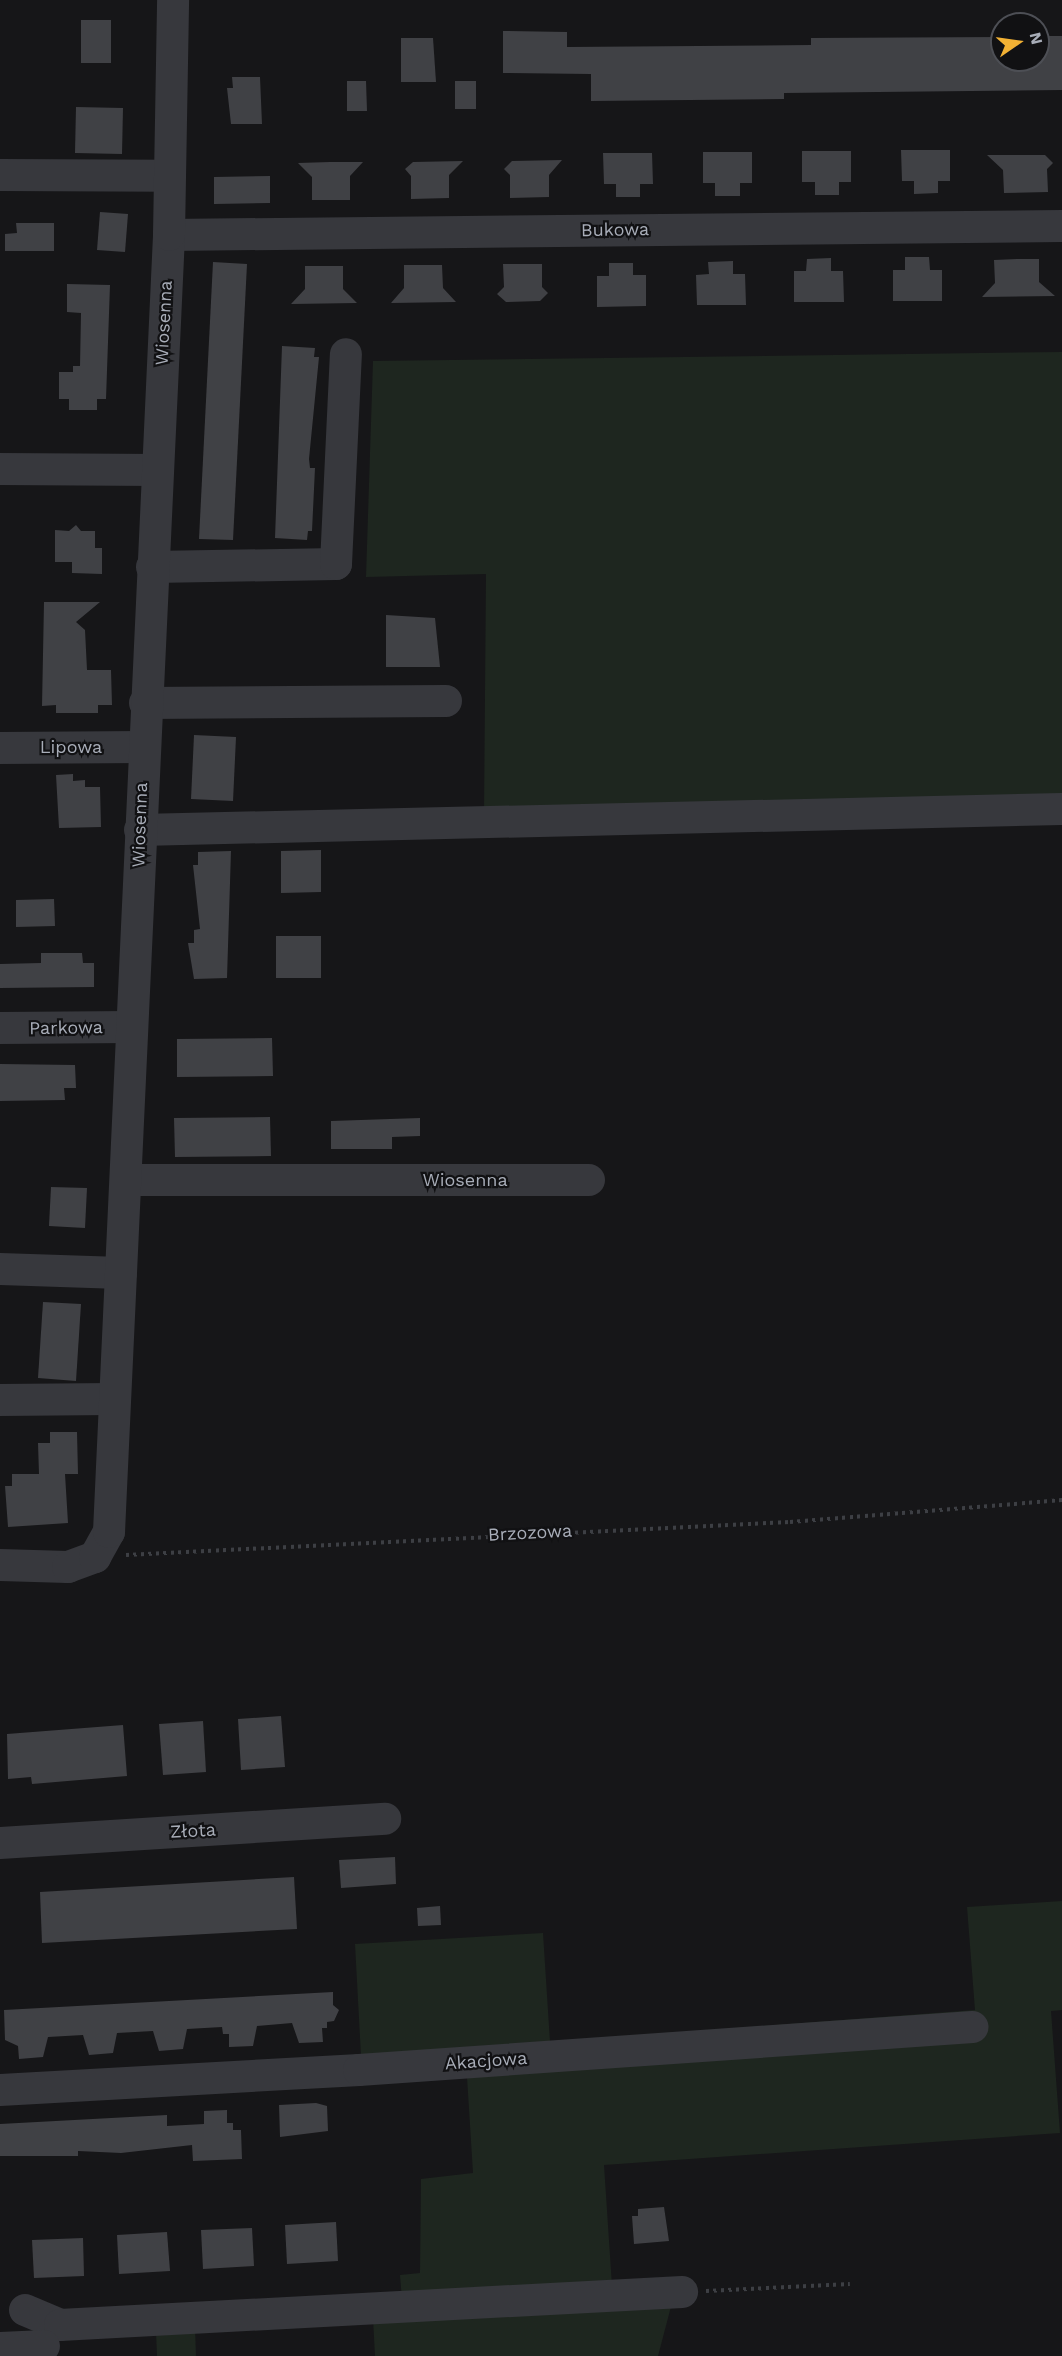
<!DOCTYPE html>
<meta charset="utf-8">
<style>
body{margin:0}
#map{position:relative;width:1062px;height:2356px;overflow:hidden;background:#161618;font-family:"Work Sans",sans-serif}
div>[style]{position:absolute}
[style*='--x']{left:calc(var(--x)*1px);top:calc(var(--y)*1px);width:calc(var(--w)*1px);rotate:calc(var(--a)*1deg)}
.green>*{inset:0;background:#1e261f}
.building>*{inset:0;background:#404145}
.path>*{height:4px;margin-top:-2px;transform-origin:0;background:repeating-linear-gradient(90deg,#3d3f44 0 3px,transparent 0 7.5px)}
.minor>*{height:32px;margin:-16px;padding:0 16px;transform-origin:16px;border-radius:16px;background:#37383d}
span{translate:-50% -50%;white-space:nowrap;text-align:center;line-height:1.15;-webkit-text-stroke:4.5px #111113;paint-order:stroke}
.street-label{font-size:18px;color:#a8adb8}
.north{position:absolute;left:990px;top:12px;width:60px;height:60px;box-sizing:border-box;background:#111113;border:2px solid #4d4f55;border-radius:50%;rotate:77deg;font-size:16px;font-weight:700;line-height:24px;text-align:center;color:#a8adb8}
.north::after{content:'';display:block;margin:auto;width:21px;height:27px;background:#f2b134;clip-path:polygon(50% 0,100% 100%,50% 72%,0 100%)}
</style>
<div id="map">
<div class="green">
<i style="clip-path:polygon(1062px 352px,1062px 800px,484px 814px,486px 574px,366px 577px,373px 361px)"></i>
<i style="clip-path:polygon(1062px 1901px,1062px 2010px,1051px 2011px,1060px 2133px,604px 2165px,612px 2286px,402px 2300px,400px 2275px,420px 2273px,421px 2179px,473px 2173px,467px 2077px,361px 2056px,355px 1944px,543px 1933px,550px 2042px,975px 2010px,967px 1907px)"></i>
<i style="clip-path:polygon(673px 2299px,658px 2356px,375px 2356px,373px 2318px)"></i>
<i style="clip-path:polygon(195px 2327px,196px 2356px,157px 2356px,156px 2331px)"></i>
</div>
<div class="building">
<i style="clip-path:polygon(81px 20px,111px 20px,111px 63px,81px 63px)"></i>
<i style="clip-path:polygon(503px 31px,567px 32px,567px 47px,811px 45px,811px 38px,1002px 37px,1002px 60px,1040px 60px,1040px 36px,1062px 36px,1062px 90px,784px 93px,784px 99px,591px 101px,591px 74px,503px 73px)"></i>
<i style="clip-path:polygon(401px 38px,433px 38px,436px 82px,401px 82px)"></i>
<i style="clip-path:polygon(232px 77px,260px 77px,262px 124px,231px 124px,227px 88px,233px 88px)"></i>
<i style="clip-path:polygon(347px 81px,366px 81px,367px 111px,347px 111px)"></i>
<i style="clip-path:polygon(455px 81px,476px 81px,476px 109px,455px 109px)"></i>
<i style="clip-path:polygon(76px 107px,123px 108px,122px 154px,75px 153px)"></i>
<i style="clip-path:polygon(901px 150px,950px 150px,950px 181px,938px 181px,938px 193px,914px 194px,914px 181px,902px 181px)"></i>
<i style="clip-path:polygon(802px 151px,851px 151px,851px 182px,839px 182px,839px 195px,815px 195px,815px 182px,802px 182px)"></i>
<i style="clip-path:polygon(703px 152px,752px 152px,752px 183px,740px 183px,740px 196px,715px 196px,715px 183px,703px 183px)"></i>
<i style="clip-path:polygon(603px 153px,652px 153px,653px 184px,640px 184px,640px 197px,616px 197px,616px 184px,604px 184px)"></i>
<i style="clip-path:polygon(987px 155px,1045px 155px,1053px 163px,1047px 169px,1048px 192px,1004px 193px,1003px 170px)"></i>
<i style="clip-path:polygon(562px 160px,549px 175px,549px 197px,510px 198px,510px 175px,504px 169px,512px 161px)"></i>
<i style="clip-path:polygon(463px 161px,449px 175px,449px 198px,411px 199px,411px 176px,405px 169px,413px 162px)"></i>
<i style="clip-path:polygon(330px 162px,363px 162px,350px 176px,350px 200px,312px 200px,312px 177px,298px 163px)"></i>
<i style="clip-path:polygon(270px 176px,270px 203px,214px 204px,214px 177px)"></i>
<i style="clip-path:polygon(100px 212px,128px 214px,125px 252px,97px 250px)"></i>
<i style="clip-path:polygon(16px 223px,54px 223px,54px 251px,5px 251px,5px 234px,17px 233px)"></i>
<i style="clip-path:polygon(905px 257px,929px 257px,930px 270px,942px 270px,942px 301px,893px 301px,893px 270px,905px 270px)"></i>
<i style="clip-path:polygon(831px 258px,831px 271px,843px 271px,844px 302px,794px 302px,794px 271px,806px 271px,807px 259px)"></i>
<i style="clip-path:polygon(1017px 259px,1039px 259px,1039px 282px,1055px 296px,982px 297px,995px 283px,994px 260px)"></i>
<i style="clip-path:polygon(733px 261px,733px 274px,745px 274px,746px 305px,697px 305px,696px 275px,709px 274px,708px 262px)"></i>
<i style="clip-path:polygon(213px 262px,247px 264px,233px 540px,199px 539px)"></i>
<i style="clip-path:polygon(609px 263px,633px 263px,633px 275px,646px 275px,646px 306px,597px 307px,597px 276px,609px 276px)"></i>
<i style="clip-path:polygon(503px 264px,542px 264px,542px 287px,548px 293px,540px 301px,506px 302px,497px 294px,504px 287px)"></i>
<i style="clip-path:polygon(404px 265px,442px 265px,443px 288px,456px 302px,391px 303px,404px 288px)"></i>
<i style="clip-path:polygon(305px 266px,343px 266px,343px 289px,357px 303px,291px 304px,305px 289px)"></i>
<i style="clip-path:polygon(67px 284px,110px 285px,106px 399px,97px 399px,97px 410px,69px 410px,69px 399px,59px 399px,59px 372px,73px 372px,73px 366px,80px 366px,81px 313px,67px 312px)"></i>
<i style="clip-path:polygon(282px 346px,315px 348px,314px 357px,319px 357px,309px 459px,310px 468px,315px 468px,312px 531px,308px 531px,307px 540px,275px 538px)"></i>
<i style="clip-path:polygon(76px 525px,81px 531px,95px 531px,95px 548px,102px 548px,102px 574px,72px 573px,72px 562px,55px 562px,55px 530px,69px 531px)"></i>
<i style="clip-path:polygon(44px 602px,100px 602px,76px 622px,85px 630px,87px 670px,111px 670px,112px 705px,98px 705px,98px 713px,56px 713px,56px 705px,42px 706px)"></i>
<i style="clip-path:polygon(386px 615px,435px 618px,440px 667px,386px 667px)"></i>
<i style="clip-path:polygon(194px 735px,236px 737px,233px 801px,191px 799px)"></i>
<i style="clip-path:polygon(73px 774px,73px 781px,85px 780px,85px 787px,100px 787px,101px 827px,59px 828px,56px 775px)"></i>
<i style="clip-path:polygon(321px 850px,321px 892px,281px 893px,281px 851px)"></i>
<i style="clip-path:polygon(231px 851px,227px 978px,194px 979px,188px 943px,194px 943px,194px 930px,200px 929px,193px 865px,198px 865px,198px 852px)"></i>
<i style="clip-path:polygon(54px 899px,55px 926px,16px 927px,16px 900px)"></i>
<i style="clip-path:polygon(276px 936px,321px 936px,321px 978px,276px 978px)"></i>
<i style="clip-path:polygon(41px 953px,82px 953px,83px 963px,94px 963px,94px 987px,0 988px,0 964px,41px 963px)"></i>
<i style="clip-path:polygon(272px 1038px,273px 1076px,177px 1077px,177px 1039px)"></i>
<i style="clip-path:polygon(0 1064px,75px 1065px,76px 1088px,64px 1088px,65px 1100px,0 1101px)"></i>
<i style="clip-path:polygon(270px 1117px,271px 1156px,175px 1157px,174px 1118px)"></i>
<i style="clip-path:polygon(420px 1118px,420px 1136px,392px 1137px,392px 1149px,331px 1149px,331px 1121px)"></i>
<i style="clip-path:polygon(51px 1187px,87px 1188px,85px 1228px,49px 1226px)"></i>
<i style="clip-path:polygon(43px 1302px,81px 1304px,76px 1381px,38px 1378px)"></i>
<i style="clip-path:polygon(50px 1432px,77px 1432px,78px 1474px,65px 1474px,68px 1523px,8px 1527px,5px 1486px,12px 1486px,12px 1474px,39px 1474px,38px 1443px,50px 1443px)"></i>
<i style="clip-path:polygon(281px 1716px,285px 1767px,241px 1770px,238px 1719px)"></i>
<i style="clip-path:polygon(203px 1721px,206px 1772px,163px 1775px,159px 1724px)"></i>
<i style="clip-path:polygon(123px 1725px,127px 1776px,32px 1784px,31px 1777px,8px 1779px,7px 1734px)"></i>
<i style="clip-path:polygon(395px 1857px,396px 1884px,341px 1888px,339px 1860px)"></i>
<i style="clip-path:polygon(294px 1877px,297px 1929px,42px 1943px,40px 1892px)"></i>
<i style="clip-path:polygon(440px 1906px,441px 1925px,418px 1926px,417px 1908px)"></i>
<i style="clip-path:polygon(333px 1992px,333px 2005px,339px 2010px,334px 2021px,327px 2022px,327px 2028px,322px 2028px,323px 2042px,299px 2043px,292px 2023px,257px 2026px,253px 2046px,229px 2047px,229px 2034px,223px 2034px,222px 2027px,187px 2029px,183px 2049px,159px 2051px,153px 2031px,117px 2033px,113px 2053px,89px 2055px,83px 2035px,48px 2037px,43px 2057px,19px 2059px,18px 2046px,5px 2040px,4px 2010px)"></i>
<i style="clip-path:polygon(316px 2103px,327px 2106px,328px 2131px,280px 2137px,279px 2105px)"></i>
<i style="clip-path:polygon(227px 2110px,227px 2123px,233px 2123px,233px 2130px,241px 2130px,242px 2159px,193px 2161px,192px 2145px,121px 2153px,78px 2151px,78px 2156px,0 2156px,0 2124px,167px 2115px,167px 2126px,204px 2124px,204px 2111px)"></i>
<i style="clip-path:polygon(664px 2207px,669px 2241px,634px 2244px,632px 2216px,638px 2216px,638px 2209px)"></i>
<i style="clip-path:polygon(336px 2222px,338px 2261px,287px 2264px,285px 2225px)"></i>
<i style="clip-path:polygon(252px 2228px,254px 2266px,203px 2269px,201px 2230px)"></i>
<i style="clip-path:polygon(167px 2232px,170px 2271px,119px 2274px,117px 2235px)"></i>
<i style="clip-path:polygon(83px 2238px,84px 2276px,34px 2278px,32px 2240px)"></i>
</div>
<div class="path">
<i style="--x:126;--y:1555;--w:665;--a:-2.85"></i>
<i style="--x:790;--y:1522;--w:273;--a:-4.6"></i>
<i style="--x:706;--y:2291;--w:144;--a:-2.8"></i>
</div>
<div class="minor">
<i style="--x:0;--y:175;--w:167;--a:0.3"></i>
<i style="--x:169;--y:235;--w:893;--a:-0.58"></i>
<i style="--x:0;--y:469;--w:157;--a:0.4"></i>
<i style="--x:152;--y:567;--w:184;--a:-0.9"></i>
<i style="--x:336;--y:564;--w:210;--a:-87.3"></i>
<i style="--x:145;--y:703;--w:301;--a:-0.4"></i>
<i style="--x:0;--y:748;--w:143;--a:-0.4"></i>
<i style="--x:140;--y:830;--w:922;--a:-1.3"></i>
<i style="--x:0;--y:1028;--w:131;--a:-0.4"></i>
<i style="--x:126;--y:1180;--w:463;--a:0"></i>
<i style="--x:0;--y:1269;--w:121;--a:1.9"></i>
<i style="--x:0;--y:1400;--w:113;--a:-0.5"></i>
<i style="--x:0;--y:1565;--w:68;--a:1.7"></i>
<i style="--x:68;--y:1567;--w:29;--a:-20"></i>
<i style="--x:95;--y:1557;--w:29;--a:-61"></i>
<i style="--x:109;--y:1532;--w:1298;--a:-87.35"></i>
<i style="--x:169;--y:235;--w:235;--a:-89"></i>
<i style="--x:0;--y:1843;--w:386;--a:-3.6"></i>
<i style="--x:0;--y:2090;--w:360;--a:-3.2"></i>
<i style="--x:359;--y:2070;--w:615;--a:-4.01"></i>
<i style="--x:25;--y:2310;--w:38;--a:23"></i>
<i style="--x:60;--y:2325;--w:623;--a:-3.04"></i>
<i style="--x:0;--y:2348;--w:44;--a:-2.6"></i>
</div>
<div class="street-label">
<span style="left:615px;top:230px;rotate:-1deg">Bukowa</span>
<span style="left:164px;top:323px;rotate:-87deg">Wiosenna</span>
<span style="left:71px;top:747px">Lipowa</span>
<span style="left:140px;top:825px;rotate:-88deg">Wiosenna</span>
<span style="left:66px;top:1028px;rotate:-1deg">Parkowa</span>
<span style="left:465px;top:1180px">Wiosenna</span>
<span style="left:530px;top:1533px;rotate:-3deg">Brzozowa</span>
<span style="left:193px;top:1831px;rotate:-3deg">Złota</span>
<span style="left:486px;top:2061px;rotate:-4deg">Akacjowa</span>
</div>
<div class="north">N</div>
</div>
